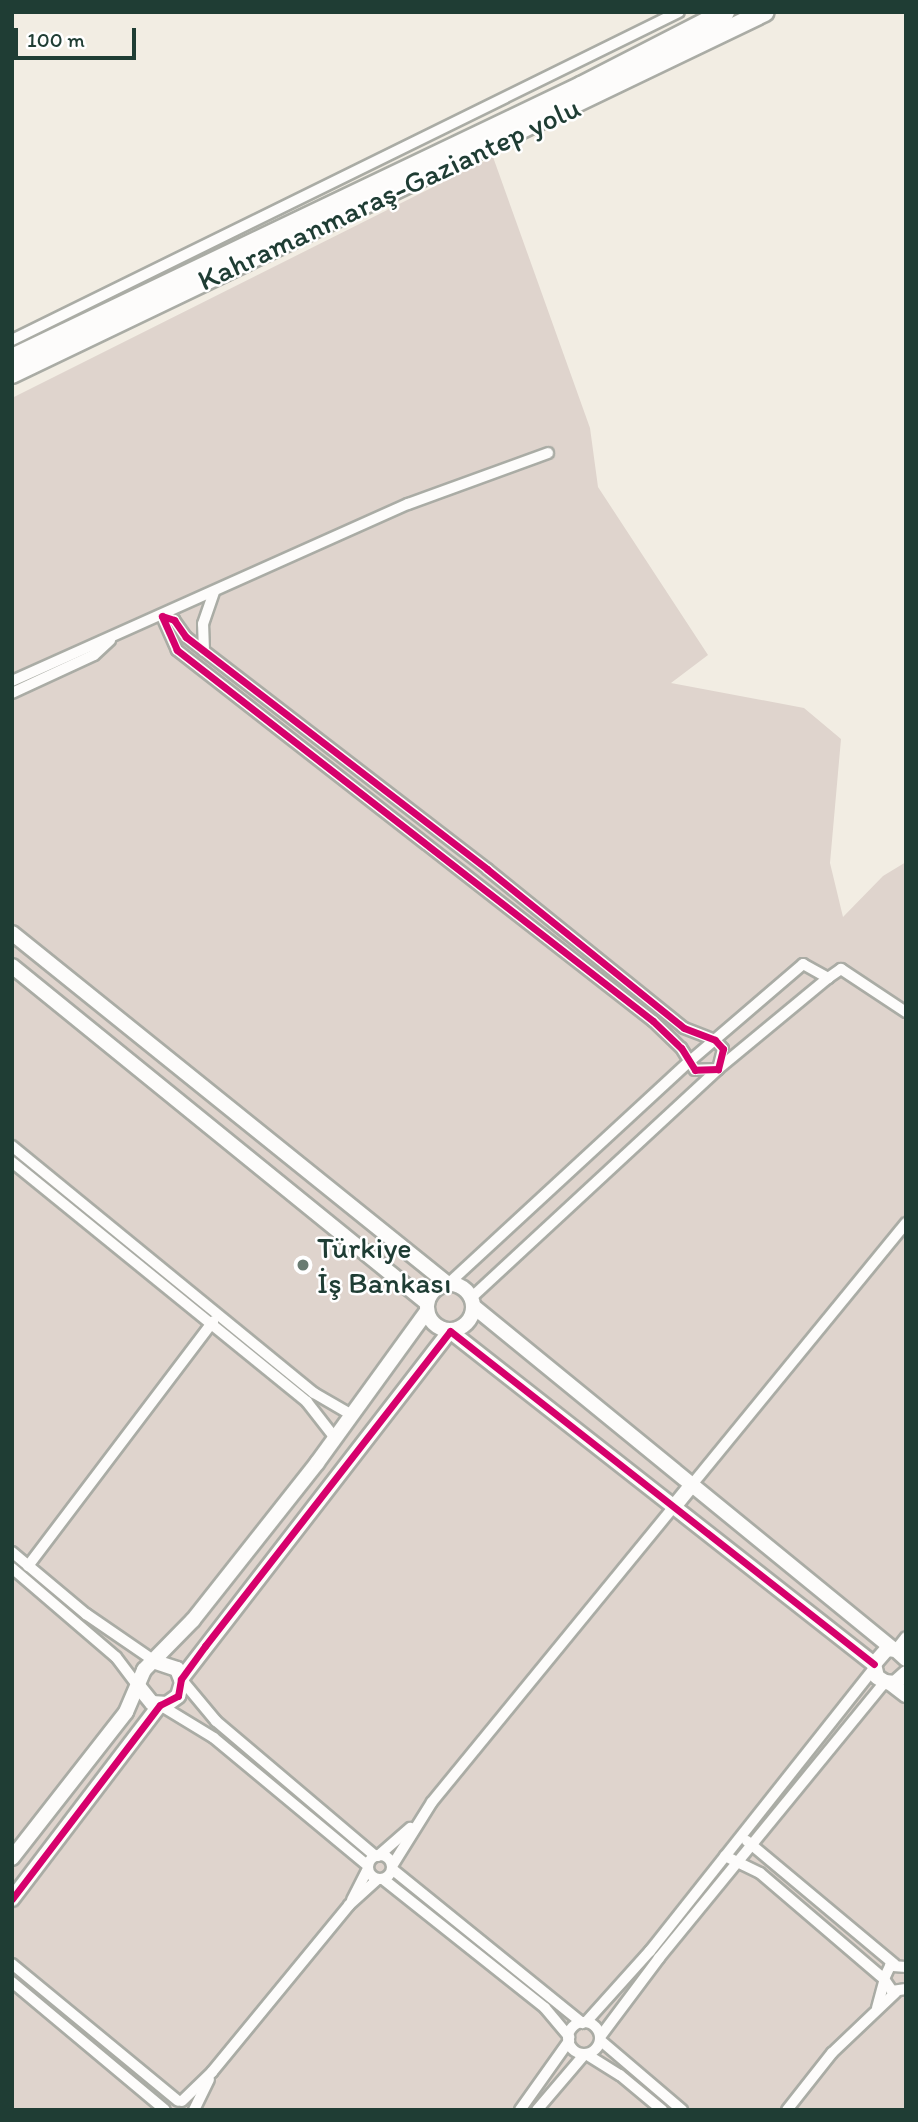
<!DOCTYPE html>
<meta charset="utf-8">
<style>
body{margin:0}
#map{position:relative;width:918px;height:2122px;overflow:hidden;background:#f2ede3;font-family:Itim,sans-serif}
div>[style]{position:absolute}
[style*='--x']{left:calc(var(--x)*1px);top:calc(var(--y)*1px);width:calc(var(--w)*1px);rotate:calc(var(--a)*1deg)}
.industrial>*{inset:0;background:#dfd4cd}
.roads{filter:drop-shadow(2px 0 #aaaca5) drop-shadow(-2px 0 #aaaca5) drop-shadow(0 2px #aaaca5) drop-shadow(0 -2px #aaaca5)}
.street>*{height:10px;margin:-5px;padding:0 5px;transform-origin:5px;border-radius:5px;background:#fdfcfb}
.street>.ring{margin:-5px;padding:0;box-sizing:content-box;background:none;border:10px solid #fdfcfb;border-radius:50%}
.secondary>*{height:14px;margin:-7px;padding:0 7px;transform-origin:7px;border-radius:7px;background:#fdfcfb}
.secondary>.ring{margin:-7px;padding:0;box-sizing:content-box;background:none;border:14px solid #fdfcfb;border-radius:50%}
.highway>*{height:18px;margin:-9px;padding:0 9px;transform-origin:9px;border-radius:9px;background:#fdfcfb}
.cycleway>*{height:7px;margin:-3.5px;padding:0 3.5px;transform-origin:3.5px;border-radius:3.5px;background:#d6006c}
.dots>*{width:19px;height:19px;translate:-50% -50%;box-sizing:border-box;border:4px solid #fff;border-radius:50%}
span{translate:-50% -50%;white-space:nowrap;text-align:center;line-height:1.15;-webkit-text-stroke:5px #fff;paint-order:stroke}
.street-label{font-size:30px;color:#1f3d34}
.poi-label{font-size:30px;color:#1f3d34}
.left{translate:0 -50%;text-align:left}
.frame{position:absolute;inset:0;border:14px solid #1f3d34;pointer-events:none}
.scale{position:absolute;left:14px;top:28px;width:122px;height:32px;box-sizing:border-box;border:4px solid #1f3d34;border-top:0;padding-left:9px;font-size:21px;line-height:24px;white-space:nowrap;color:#1f3d34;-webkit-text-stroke:5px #fff;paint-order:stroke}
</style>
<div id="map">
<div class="industrial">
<i style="clip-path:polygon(493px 157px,590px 428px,598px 487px,708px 655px,671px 683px,804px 708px,841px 739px,830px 863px,843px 917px,883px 876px,906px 862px,906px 2110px,12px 2110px,12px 398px)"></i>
</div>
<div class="roads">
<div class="street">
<i style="--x:12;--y:340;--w:743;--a:-26.19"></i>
<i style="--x:162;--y:616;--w:13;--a:18"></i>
<i style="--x:174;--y:620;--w:21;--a:55"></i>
<i style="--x:186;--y:637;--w:380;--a:37.6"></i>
<i style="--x:487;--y:869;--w:253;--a:38.9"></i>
<i style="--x:684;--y:1028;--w:33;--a:21"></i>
<i style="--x:715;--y:1040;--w:12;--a:48"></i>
<i style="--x:723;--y:1049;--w:21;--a:104"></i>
<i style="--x:718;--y:1069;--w:23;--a:178"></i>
<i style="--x:695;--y:1070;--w:26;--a:-122"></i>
<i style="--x:681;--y:1048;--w:39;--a:-136"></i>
<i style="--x:653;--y:1021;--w:604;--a:-142.07"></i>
<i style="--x:177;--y:650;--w:37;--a:-114"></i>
<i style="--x:204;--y:651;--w:27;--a:-92"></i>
<i style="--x:203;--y:624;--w:34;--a:-71"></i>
<i style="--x:12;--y:681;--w:434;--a:-24.1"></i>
<i style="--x:408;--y:504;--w:149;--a:-20"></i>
<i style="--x:12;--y:693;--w:90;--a:-24.9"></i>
<i style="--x:94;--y:655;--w:22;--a:-43"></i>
<i style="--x:12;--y:1146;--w:390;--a:39.3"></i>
<i style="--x:314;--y:1393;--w:44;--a:30.1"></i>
<i style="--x:12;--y:1162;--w:380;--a:39.1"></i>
<i style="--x:307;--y:1402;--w:46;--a:52.1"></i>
<i style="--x:448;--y:1284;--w:329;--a:-42.7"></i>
<i style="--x:690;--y:1061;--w:149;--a:-40.6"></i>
<i style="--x:803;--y:964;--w:29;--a:29"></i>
<i style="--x:828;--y:978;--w:16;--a:-35"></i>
<i style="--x:841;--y:969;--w:78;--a:33.5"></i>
<i style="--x:471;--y:1298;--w:337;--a:-42.8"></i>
<i style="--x:718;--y:1069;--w:143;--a:-39.6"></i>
<i style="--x:690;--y:1487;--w:341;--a:-50.7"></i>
<i style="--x:12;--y:1552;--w:97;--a:40"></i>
<i style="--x:86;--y:1614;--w:85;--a:34.4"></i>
<i style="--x:28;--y:1566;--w:307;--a:-52.9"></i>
<i style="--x:12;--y:1568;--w:137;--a:40.6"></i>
<i style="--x:116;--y:1657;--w:38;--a:53"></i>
<i style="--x:896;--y:1650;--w:16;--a:-52"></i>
<i style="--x:181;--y:1679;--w:55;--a:50.2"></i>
<i style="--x:216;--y:1721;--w:209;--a:40.3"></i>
<i style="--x:160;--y:1705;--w:63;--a:31.4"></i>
<i style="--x:214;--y:1738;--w:200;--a:39.7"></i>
<i style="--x:747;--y:1841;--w:192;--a:39.9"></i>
<i class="ring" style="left:368px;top:1855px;width:14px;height:14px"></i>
<i style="--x:378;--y:1856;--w:43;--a:-41.2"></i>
<i style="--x:725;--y:1856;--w:39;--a:26"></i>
<i style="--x:760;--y:1873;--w:163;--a:40.5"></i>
<i style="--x:392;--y:1866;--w:75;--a:-58"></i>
<i style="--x:432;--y:1802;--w:380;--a:-50.7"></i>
<i style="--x:392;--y:1869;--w:245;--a:39"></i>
<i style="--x:383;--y:1879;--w:207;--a:38.5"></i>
<i style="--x:545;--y:2008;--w:38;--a:50"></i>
<i style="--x:352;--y:1900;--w:35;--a:-63"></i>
<i style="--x:12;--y:1964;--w:215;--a:39.5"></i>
<i style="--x:906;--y:1967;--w:16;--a:-176"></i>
<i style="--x:890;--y:1966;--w:14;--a:115"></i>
<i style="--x:884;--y:1979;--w:14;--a:56"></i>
<i style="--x:892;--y:1991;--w:14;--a:-8"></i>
<i style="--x:12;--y:1982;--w:199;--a:39.9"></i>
<i style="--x:877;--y:2008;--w:27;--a:-75"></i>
<i style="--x:586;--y:2022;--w:96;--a:-48"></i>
<i style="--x:650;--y:1951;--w:361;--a:-51.6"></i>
<i class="ring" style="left:568px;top:2022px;width:22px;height:22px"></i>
<i style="--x:600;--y:2037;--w:99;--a:-53.2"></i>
<i style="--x:659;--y:1958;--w:357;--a:-50.7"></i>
<i style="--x:600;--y:2040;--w:108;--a:40.5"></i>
<i style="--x:586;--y:2054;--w:40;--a:32"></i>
<i style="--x:620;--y:2075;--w:55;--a:39.8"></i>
<i style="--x:182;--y:2101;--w:42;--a:-44"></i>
<i style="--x:212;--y:2072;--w:216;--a:-50.6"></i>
<i style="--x:349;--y:1905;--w:39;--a:-42"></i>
<i style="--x:194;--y:2110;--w:34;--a:-64"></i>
<i style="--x:520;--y:2110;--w:85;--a:-54.6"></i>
<i style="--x:537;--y:2110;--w:72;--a:-49.5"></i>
<i style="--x:787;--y:2110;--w:73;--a:-51.7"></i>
<i style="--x:832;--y:2053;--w:88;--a:-43.6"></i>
</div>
<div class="secondary">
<i style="--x:12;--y:933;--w:560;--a:38.84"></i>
<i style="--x:12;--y:966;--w:535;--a:39.08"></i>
<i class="ring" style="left:427px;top:1284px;width:32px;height:32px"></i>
<i style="--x:473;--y:1306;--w:542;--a:39.24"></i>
<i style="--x:673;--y:1508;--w:27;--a:-51"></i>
<i style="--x:906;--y:1659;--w:13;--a:-138"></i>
<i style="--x:896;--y:1650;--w:9;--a:-174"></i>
<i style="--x:887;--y:1649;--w:20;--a:131"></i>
<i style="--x:874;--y:1664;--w:13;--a:77"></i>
<i style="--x:877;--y:1677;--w:9;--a:32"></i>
<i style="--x:885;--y:1682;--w:10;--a:6"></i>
<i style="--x:895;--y:1683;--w:15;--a:-42"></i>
<i style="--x:181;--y:1679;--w:440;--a:-52.3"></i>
<i style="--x:450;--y:1331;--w:539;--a:38.15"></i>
<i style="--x:890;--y:1683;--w:20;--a:37"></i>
<i style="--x:139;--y:1687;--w:21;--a:51"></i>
<i style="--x:152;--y:1703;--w:15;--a:4"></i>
<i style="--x:167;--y:1704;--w:14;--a:-36"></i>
<i style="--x:178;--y:1696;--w:15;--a:-74"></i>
<i style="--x:182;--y:1682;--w:14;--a:-111"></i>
<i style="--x:177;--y:1669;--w:22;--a:-162"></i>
<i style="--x:12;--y:1858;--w:185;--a:-52"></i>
<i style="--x:126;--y:1712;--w:46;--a:-66.8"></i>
<i style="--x:144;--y:1670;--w:70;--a:-45.6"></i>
<i style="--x:193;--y:1620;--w:200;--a:-51.7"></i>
<i style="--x:317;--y:1463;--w:188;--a:-54.1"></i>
<i style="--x:12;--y:1899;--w:244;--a:-52.7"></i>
</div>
<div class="highway">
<i style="--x:12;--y:358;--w:631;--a:-25.55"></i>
<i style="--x:581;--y:86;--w:162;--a:-27.2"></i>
<i style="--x:12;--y:374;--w:835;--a:-25.68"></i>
</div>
</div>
<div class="cycleway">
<i style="--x:162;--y:616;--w:13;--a:18"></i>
<i style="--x:174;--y:620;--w:21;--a:55"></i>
<i style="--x:186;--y:637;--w:380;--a:37.6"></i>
<i style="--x:487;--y:869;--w:253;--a:38.9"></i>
<i style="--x:684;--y:1028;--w:33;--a:21"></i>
<i style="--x:715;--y:1040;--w:12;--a:48"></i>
<i style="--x:723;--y:1049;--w:21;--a:104"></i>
<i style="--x:718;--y:1069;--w:23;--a:178"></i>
<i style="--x:695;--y:1070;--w:26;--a:-122"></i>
<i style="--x:681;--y:1048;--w:39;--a:-136"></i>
<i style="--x:653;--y:1021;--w:604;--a:-142.07"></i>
<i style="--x:177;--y:650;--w:37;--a:-114"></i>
<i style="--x:12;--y:1899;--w:244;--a:-52.7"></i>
<i style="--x:160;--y:1705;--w:20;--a:-27"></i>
<i style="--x:178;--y:1696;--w:17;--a:-80"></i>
<i style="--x:181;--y:1679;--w:41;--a:-54"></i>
<i style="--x:205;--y:1646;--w:399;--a:-52.1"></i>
<i style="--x:450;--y:1331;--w:539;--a:38.15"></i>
</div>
<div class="dots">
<i style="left:303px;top:1265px;background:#697b71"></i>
</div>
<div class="street-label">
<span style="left:389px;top:194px;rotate:-25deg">Kahramanmaraş-Gaziantep yolu</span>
</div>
<div class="poi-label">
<span class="left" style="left:317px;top:1265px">Türkiye<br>İş Bankası</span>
</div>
<div class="frame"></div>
<div class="scale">100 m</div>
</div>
